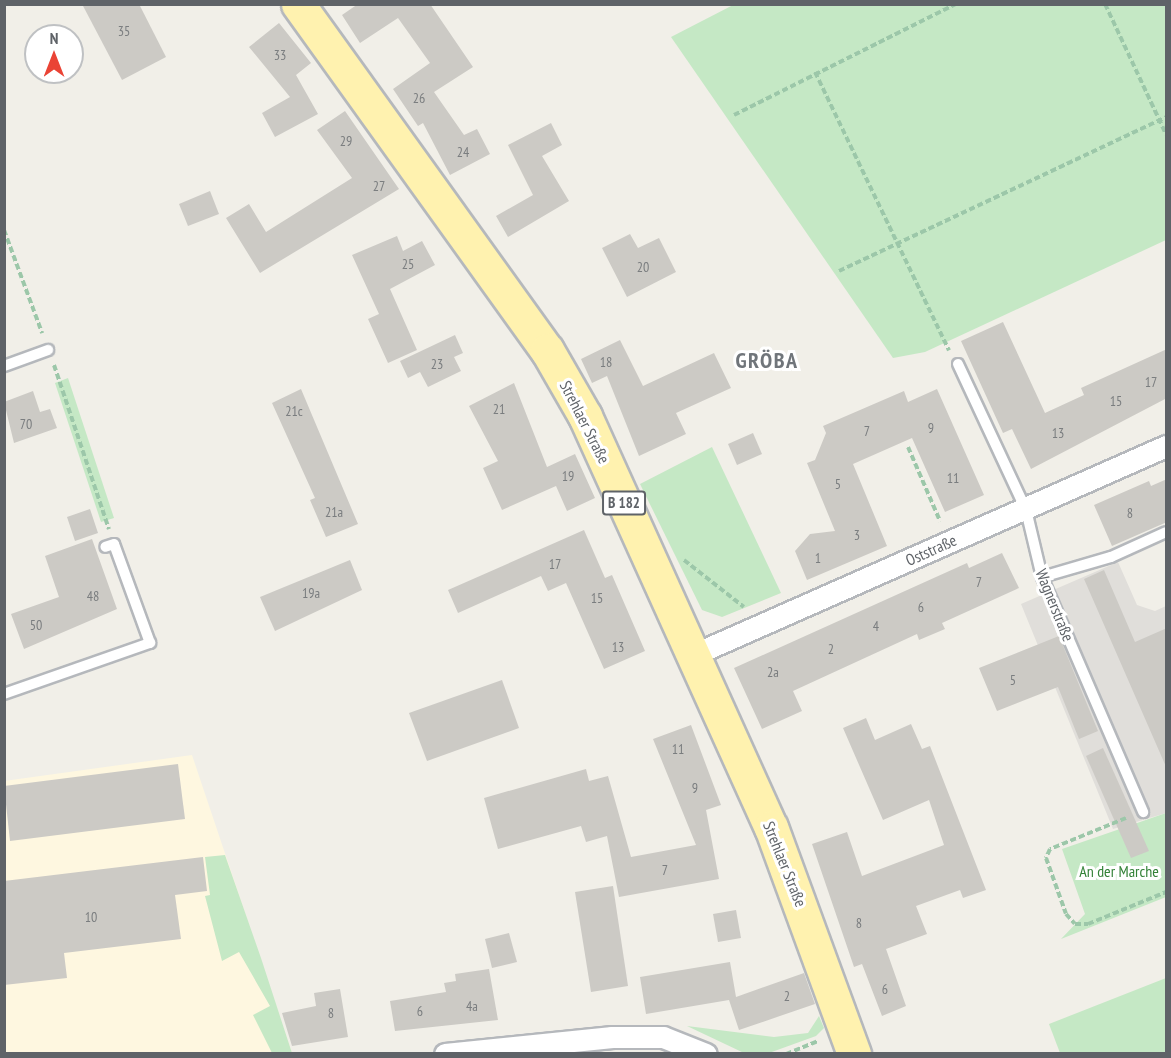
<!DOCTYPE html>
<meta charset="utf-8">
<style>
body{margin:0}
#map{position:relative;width:1171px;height:1058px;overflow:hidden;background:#f1efe8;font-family:"PT Sans Narrow",sans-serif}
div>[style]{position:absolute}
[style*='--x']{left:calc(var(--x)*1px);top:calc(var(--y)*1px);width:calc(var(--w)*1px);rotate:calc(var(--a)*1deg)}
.commercial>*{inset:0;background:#fef7e0}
.industrial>*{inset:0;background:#e0deda}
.green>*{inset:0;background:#c5e8c5}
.building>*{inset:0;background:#cccac5}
.path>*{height:4px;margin-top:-2px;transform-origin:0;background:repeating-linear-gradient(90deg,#9cc7a9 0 6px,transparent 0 9px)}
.roads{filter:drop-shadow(2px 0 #b5b8bc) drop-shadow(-2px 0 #b5b8bc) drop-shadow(0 2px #b5b8bc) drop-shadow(0 -2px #b5b8bc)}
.service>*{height:10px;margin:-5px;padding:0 5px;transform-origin:5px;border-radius:5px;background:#fff}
.minor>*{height:21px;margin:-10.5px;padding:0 10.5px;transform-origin:10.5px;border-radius:10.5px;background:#fff}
.primary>*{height:33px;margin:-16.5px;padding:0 16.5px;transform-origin:16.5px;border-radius:16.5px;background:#fff2af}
span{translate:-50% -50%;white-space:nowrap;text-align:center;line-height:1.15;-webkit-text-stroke:6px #fff;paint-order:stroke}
.number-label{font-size:14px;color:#7a7d7f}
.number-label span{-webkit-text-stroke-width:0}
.shield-label span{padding:2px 4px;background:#fff;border:2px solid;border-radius:4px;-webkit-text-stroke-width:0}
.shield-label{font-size:15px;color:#5f6368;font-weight:700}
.street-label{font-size:16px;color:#5f6368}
.park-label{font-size:16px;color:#348238}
.district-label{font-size:22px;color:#70757a;font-weight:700;letter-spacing:1.5px}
.frame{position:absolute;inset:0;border:6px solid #5f6368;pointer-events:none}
.north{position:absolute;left:24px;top:24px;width:60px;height:60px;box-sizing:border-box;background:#fff;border:2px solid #bfc1c3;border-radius:50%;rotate:0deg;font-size:16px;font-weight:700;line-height:24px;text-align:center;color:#5f6368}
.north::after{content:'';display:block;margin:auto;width:21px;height:27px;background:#ea4335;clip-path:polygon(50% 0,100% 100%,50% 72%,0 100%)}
</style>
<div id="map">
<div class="commercial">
<i style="clip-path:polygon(192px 755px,292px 1053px,5px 1053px,4px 781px)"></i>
</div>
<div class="industrial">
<i style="clip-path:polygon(1118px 562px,1137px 605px,1155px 611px,1166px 606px,1166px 813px,1113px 829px,1021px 604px)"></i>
</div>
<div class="green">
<i style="clip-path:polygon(735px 4px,1166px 5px,1166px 240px,925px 352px,893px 358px,671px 37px)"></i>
<i style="clip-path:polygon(68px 378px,114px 518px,101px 522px,55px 383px)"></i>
<i style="clip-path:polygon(712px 447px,781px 593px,722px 617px,702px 610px,640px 484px)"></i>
<i style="clip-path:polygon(1166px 813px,1166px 897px,1061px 939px,1085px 914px,1062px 849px)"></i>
<i style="clip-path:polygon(225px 855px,261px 958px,292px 1053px,272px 1053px,253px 1015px,270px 1006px,239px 952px,222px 961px,205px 896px,210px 895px,205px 857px)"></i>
<i style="clip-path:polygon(1166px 978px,1166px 1053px,1060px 1053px,1049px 1024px)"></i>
<i style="clip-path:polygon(819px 1016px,824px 1028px,816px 1036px,769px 1053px,744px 1053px,687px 1026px,774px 1037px,808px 1033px)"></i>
</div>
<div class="building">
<i style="clip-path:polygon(82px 4px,139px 4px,166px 57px,122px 80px)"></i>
<i style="clip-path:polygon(358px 4px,430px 4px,473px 67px,434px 92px,464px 135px,477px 129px,490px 154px,450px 175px,423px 123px,418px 126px,393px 89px,430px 63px,398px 18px,360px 43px,342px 15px)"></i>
<i style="clip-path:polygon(279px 23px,311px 63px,296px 75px,318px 114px,275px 137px,262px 113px,290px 97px,249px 47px)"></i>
<i style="clip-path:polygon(345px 111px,399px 189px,260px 273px,226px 218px,249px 204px,266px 232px,352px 178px,317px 130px)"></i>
<i style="clip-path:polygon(551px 123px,562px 145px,542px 156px,569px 201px,508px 237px,496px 216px,533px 195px,508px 145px)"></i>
<i style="clip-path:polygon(210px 191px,219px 214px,188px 226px,179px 204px)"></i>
<i style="clip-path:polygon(630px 234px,638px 248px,659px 238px,676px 272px,627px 297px,602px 248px)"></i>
<i style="clip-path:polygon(397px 236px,403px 251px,422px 241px,435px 265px,390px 289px,417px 350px,388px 363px,368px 319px,379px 314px,352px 255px)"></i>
<i style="clip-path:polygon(1003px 322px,1045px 413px,1084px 395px,1081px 388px,1167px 349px,1167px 398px,1031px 469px,1012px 429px,1003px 433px,961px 341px)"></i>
<i style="clip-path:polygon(455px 335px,463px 353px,454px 357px,461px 371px,428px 387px,420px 372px,408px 378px,400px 361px)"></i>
<i style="clip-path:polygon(620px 340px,643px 386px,714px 353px,731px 388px,676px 413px,686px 434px,639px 456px,607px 376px,592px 383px,581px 359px)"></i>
<i style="clip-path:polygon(514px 383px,547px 467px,575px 454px,595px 498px,567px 511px,556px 486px,502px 510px,483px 468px,498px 461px,469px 406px)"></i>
<i style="clip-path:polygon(301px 389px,358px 524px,326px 537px,310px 500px,315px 498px,272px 403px)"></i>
<i style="clip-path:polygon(937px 389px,984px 495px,945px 512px,912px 438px,853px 464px,887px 546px,807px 580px,795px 551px,810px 534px,835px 531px,807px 463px,815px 460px,826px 433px,823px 426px,904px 391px,908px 402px)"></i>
<i style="clip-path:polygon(33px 391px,40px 412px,50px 409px,57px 428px,14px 443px,4px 402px)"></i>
<i style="clip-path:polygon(753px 433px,762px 454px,737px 465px,728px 444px)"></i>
<i style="clip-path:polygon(1167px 479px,1167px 522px,1112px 546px,1094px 505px,1149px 481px,1151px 486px)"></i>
<i style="clip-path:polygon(90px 509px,98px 533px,75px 541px,67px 517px)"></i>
<i style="clip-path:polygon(584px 530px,605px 578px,612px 575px,645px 651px,604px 669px,566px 583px,548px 591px,541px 576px,458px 613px,448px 590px)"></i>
<i style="clip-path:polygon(92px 539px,117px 609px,24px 649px,11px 614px,59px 597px,45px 556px)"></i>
<i style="clip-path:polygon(1002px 553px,1019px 588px,942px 623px,945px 629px,919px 640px,917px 634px,793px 691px,802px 711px,762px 729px,734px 668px,967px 563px,969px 568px)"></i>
<i style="clip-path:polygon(350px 560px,362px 590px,275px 631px,260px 597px)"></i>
<i style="clip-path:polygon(1104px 570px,1135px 642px,1167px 628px,1167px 769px,1084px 579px)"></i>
<i style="clip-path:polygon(1059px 636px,1098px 731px,1079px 739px,1058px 687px,997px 711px,979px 668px)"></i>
<i style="clip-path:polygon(502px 680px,519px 728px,427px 761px,409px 713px)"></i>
<i style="clip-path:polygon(866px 718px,875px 740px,911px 724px,922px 749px,930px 746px,986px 890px,963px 898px,960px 890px,916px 906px,927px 934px,886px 949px,906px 1006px,882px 1016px,862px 964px,854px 967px,812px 844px,847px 832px,862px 876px,944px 845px,929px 800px,883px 820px,843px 728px)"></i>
<i style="clip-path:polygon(691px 725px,721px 805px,706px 810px,719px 879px,619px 897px,607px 836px,586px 842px,581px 826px,498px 849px,484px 798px,586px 769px,589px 781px,608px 776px,631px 857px,696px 845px,653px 739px)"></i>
<i style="clip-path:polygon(1103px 748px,1149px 851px,1131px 858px,1086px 756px)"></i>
<i style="clip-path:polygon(178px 764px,185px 819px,10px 841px,4px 786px)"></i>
<i style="clip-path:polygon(203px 857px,207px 891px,175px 895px,181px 939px,64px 953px,67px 978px,4px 985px,4px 881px)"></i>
<i style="clip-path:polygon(613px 886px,628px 986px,591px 992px,575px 892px)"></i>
<i style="clip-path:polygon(736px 910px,741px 938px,718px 942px,713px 914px)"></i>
<i style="clip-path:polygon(509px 933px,517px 962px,492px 968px,485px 939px)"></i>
<i style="clip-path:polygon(730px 962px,736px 997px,804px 973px,815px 1004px,739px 1030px,729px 1000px,646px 1014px,640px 977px)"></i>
<i style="clip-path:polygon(489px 969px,498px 1020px,395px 1031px,390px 1001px,446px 992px,444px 983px,456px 981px,455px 974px)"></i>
<i style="clip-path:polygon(340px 989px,348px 1037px,292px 1046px,282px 1013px,316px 1006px,314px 993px)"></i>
</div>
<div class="path">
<i style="--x:1105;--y:4;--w:144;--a:64.9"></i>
<i style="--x:815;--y:72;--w:309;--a:64.3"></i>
<i style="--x:734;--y:115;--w:248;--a:-26.6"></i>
<i style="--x:4;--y:230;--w:110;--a:69.7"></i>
<i style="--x:839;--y:271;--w:361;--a:-25.2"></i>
<i style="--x:54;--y:365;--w:173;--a:71.5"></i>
<i style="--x:908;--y:447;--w:81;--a:66.6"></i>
<i style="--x:684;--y:560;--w:76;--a:38.1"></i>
<i style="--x:1126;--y:818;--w:82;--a:157.8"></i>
<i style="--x:1050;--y:849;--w:10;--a:114"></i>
<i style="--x:1046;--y:858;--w:59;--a:70.3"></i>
<i style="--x:1066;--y:914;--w:13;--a:48"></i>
<i style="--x:1075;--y:924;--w:13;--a:0"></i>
<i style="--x:1088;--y:924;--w:84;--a:-22.3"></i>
<i style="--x:786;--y:1054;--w:35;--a:-22"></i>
</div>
<div class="roads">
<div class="service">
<i style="--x:958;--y:364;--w:161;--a:65"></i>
<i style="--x:1026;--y:510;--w:69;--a:76.6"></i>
<i style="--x:1042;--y:577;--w:256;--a:66.7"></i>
<i style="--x:4;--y:366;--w:47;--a:-20"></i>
<i style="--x:1042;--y:577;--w:72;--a:-16.2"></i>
<i style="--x:1111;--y:557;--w:60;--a:-24.4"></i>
<i style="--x:4;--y:694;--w:155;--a:-19.3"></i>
<i style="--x:150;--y:643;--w:105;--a:-110"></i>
<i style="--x:114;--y:544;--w:9;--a:162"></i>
</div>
<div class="minor">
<i style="--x:695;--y:654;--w:515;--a:-23.83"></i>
<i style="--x:445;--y:1054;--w:168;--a:-5.8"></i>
<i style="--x:612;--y:1037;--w:51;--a:0"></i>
<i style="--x:663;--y:1037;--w:46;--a:21.6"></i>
</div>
<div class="primary">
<i style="--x:298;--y:4;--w:426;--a:54.3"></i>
<i style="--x:547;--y:350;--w:76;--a:60.1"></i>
<i style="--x:585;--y:416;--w:451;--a:65.7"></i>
<i style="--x:771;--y:827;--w:242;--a:69.9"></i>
</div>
</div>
<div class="number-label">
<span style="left:124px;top:31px">35</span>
<span style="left:280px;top:55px">33</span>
<span style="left:419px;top:98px">26</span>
<span style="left:346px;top:141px">29</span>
<span style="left:463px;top:152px">24</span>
<span style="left:379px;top:186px">27</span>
<span style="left:408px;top:264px">25</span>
<span style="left:643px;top:267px">20</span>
<span style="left:606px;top:362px">18</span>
<span style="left:437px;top:364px">23</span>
<span style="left:1151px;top:382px">17</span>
<span style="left:1116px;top:401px">15</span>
<span style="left:499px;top:409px">21</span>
<span style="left:294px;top:411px">21c</span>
<span style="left:26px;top:424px">70</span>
<span style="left:931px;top:428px">9</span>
<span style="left:867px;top:431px">7</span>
<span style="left:1058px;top:433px">13</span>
<span style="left:568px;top:476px">19</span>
<span style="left:953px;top:478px">11</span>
<span style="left:838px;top:484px">5</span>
<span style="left:334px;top:512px">21a</span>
<span style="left:1130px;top:513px">8</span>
<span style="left:857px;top:535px">3</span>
<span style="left:818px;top:558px">1</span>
<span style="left:555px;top:564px">17</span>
<span style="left:979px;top:582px">7</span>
<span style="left:311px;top:593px">19a</span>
<span style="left:93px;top:596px">48</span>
<span style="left:597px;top:598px">15</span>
<span style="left:921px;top:607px">6</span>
<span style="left:36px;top:625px">50</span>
<span style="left:876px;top:626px">4</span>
<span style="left:618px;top:647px">13</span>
<span style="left:831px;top:649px">2</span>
<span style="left:773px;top:672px">2a</span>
<span style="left:1013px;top:680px">5</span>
<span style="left:678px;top:749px">11</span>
<span style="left:695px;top:788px">9</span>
<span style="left:665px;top:870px">7</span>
<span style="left:91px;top:917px">10</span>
<span style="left:859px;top:923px">8</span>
<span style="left:885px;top:989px">6</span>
<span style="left:787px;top:996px">2</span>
<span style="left:472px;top:1006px">4a</span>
<span style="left:420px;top:1011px">6</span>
<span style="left:331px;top:1013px">8</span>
</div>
<div class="shield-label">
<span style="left:624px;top:503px">B 182</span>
</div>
<div class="street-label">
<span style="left:585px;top:422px;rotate:63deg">Strehlaer Straße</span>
<span style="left:931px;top:550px;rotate:-24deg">Oststraße</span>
<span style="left:1055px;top:605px;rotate:68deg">Wagnerstraße</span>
<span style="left:785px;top:864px;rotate:68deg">Strehlaer Straße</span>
</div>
<div class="park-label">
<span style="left:1119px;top:871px">An der Marche</span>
</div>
<div class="district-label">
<span style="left:767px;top:361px">GRÖBA</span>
</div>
<div class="frame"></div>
<div class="north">N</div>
</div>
